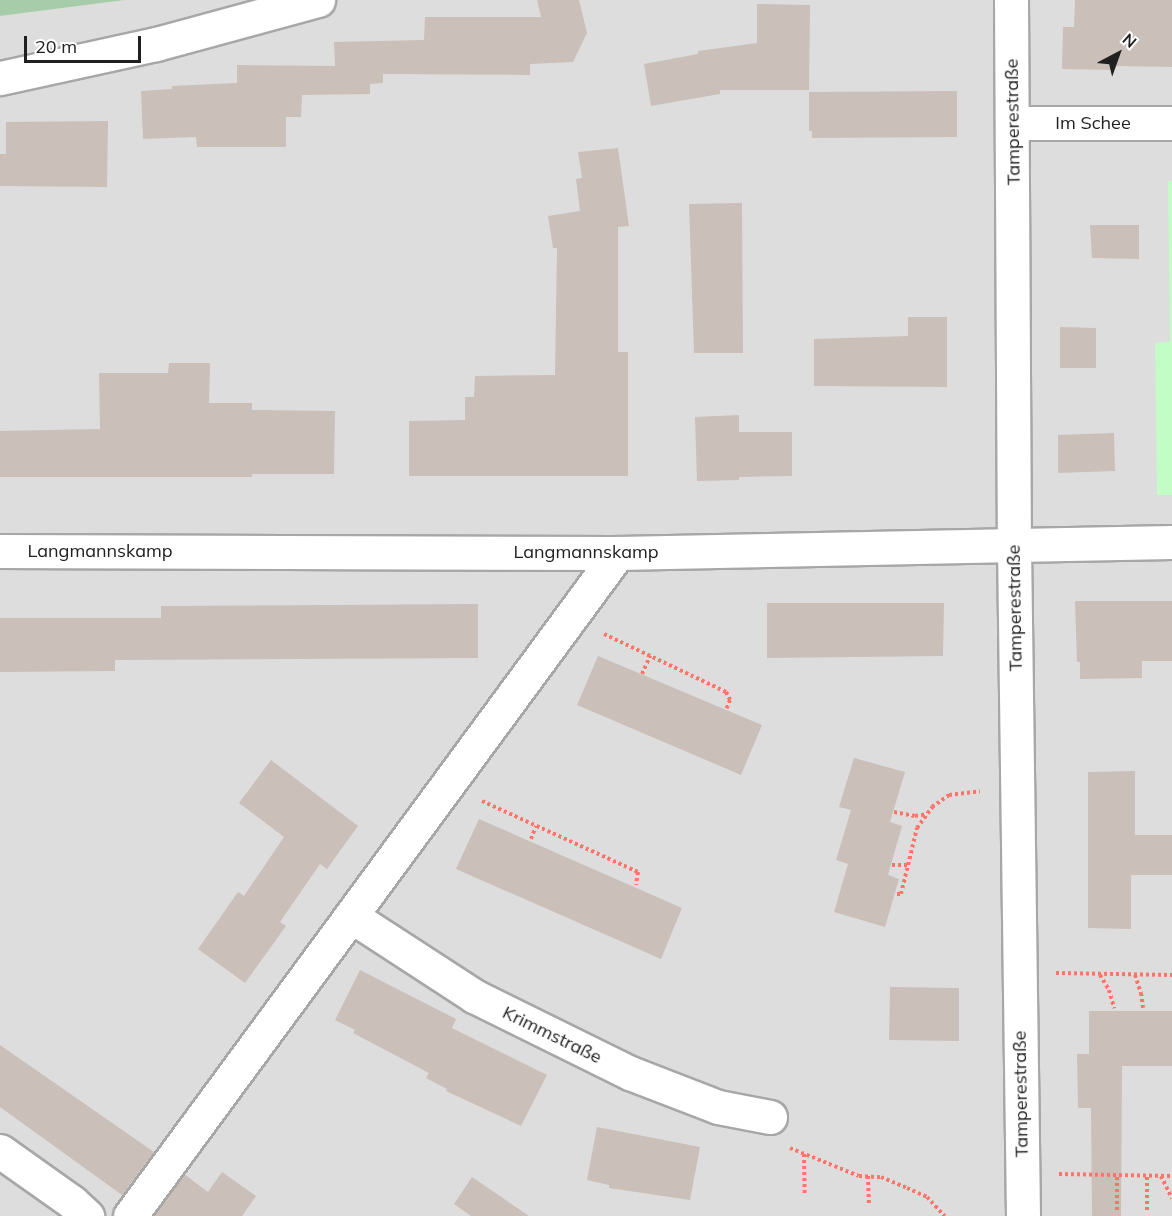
<!DOCTYPE html>
<meta charset="utf-8">
<style>
body{margin:0}
#map{position:relative;width:1172px;height:1216px;overflow:hidden;background:#f1ede6;font-family:Mulish,sans-serif}
div>[style]{position:absolute}
[style*='--x']{left:calc(var(--x)*1px);top:calc(var(--y)*1px);width:calc(var(--w)*1px);rotate:calc(var(--a)*1deg)}
.residential>*{inset:0;background:#dedddd}
.cemetery>*{inset:0;background:#a6ccaa}
.park>*{inset:0;background:#c1fdc4}
.building>*{inset:0;background:#cabfb9}
.path>*{height:4px;margin-top:-2px;transform-origin:0;background:repeating-linear-gradient(90deg,#ff7469 0 3px,transparent 0 6px)}
.roads{filter:drop-shadow(2px 0 #a7a7a7) drop-shadow(-2px 0 #a7a7a7) drop-shadow(0 2px #a7a7a7) drop-shadow(0 -2px #a7a7a7)}
.minor>*{height:33px;margin:-16.5px;padding:0 16.5px;transform-origin:16.5px;border-radius:16.5px;background:#fff}
span{translate:-50% -50%;white-space:nowrap;text-align:center;line-height:1.15;-webkit-text-stroke:4.5px #fff;paint-order:stroke}
.street-label{font-size:18px;color:#202020}
.north{position:absolute;left:1088px;top:24px;width:60px;height:60px;-webkit-text-stroke:4px #fff;paint-order:stroke;rotate:41deg;font-size:16px;font-weight:700;line-height:24px;text-align:center;color:#202020}
.north::after{content:'';display:block;margin:auto;width:21px;height:27px;background:#202020;clip-path:polygon(50% 0,100% 100%,50% 72%,0 100%)}
.scale{position:absolute;left:24px;top:36px;width:117px;height:27px;box-sizing:border-box;border:3px solid #202020;border-top:0;padding-left:8px;font-size:18px;line-height:21px;white-space:nowrap;color:#202020;-webkit-text-stroke:4px #fff;paint-order:stroke}
</style>
<div id="map">
<div class="residential">
<i style="clip-path:polygon(125px 0,1172px 0,1172px 1216px,0 1216px,0 16px)"></i>
</div>
<div class="cemetery">
<i style="clip-path:polygon(0 0,125px 0,0 16px)"></i>
</div>
<div class="park">
<i style="clip-path:polygon(1168px 181px,1172px 181px,1172px 495px,1157px 495px,1155px 343px,1170px 342px)"></i>
</div>
<div class="building">
<i style="clip-path:polygon(537px 0,579px 0,587px 33px,573px 62px,530px 64px,530px 75px,383px 74px,383px 83px,370px 84px,370px 94px,302px 95px,301px 117px,286px 117px,286px 147px,197px 147px,196px 137px,143px 139px,141px 91px,172px 89px,172px 86px,237px 83px,237px 65px,335px 66px,334px 42px,424px 40px,425px 17px,541px 17px)"></i>
<i style="clip-path:polygon(1075px 0,1172px 0,1172px 67px,1114px 66px,1114px 70px,1062px 69px,1063px 27px,1074px 27px)"></i>
<i style="clip-path:polygon(757px 4px,810px 5px,809px 90px,720px 90px,720px 94px,651px 106px,644px 64px,698px 54px,698px 51px,757px 43px)"></i>
<i style="clip-path:polygon(957px 91px,957px 137px,812px 138px,812px 131px,809px 131px,809px 92px)"></i>
<i style="clip-path:polygon(108px 121px,107px 187px,0 186px,0 154px,6px 154px,6px 122px)"></i>
<i style="clip-path:polygon(618px 148px,629px 226px,618px 227px,618px 352px,628px 352px,628px 476px,409px 476px,409px 421px,465px 420px,465px 397px,474px 397px,475px 376px,555px 375px,557px 248px,553px 248px,548px 216px,580px 211px,576px 179px,582px 178px,578px 152px)"></i>
<i style="clip-path:polygon(742px 203px,743px 353px,694px 353px,689px 204px)"></i>
<i style="clip-path:polygon(1090px 225px,1139px 225px,1139px 259px,1092px 258px)"></i>
<i style="clip-path:polygon(908px 317px,947px 317px,947px 387px,814px 386px,814px 339px,908px 336px)"></i>
<i style="clip-path:polygon(1060px 327px,1096px 328px,1096px 368px,1060px 368px)"></i>
<i style="clip-path:polygon(169px 363px,210px 363px,209px 403px,252px 403px,252px 410px,335px 411px,334px 474px,252px 474px,252px 477px,0 477px,0 431px,100px 429px,99px 373px,168px 373px)"></i>
<i style="clip-path:polygon(739px 415px,739px 432px,792px 432px,792px 476px,739px 477px,739px 480px,697px 481px,695px 417px)"></i>
<i style="clip-path:polygon(1114px 433px,1115px 471px,1058px 473px,1058px 435px)"></i>
<i style="clip-path:polygon(1075px 601px,1172px 601px,1172px 661px,1142px 661px,1142px 678px,1080px 679px,1080px 662px,1077px 662px)"></i>
<i style="clip-path:polygon(767px 603px,944px 603px,943px 656px,767px 658px)"></i>
<i style="clip-path:polygon(478px 604px,478px 658px,115px 660px,115px 671px,0 672px,0 618px,161px 618px,161px 606px)"></i>
<i style="clip-path:polygon(598px 656px,762px 725px,741px 775px,577px 705px)"></i>
<i style="clip-path:polygon(854px 758px,905px 772px,890px 822px,902px 826px,888px 875px,899px 879px,885px 927px,834px 912px,848px 864px,836px 860px,851px 810px,839px 807px)"></i>
<i style="clip-path:polygon(271px 760px,358px 826px,327px 869px,320px 864px,280px 922px,286px 926px,245px 983px,198px 949px,238px 892px,244px 896px,284px 837px,239px 803px)"></i>
<i style="clip-path:polygon(1135px 771px,1135px 835px,1172px 835px,1172px 875px,1131px 875px,1131px 929px,1088px 928px,1088px 772px)"></i>
<i style="clip-path:polygon(479px 819px,682px 908px,661px 959px,456px 869px)"></i>
<i style="clip-path:polygon(360px 970px,456px 1019px,452px 1028px,547px 1075px,521px 1126px,446px 1091px,447px 1089px,426px 1078px,429px 1073px,353px 1033px,355px 1030px,335px 1020px)"></i>
<i style="clip-path:polygon(890px 987px,959px 988px,959px 1041px,889px 1040px)"></i>
<i style="clip-path:polygon(1089px 1011px,1172px 1011px,1172px 1066px,1122px 1066px,1121px 1216px,1092px 1216px,1091px 1108px,1078px 1108px,1077px 1054px,1089px 1054px)"></i>
<i style="clip-path:polygon(0 1045px,154px 1152px,122px 1195px,0 1107px)"></i>
<i style="clip-path:polygon(597px 1127px,700px 1147px,690px 1200px,609px 1188px,609px 1185px,587px 1180px)"></i>
<i style="clip-path:polygon(222px 1172px,256px 1196px,242px 1216px,153px 1216px,184px 1174px,208px 1192px)"></i>
<i style="clip-path:polygon(472px 1177px,529px 1216px,471px 1216px,454px 1204px)"></i>
</div>
<div class="path">
<i style="--x:604;--y:634;--w:135;--a:25.4"></i>
<i style="--x:726;--y:692;--w:9;--a:63"></i>
<i style="--x:730;--y:700;--w:11;--a:112"></i>
<i style="--x:642;--y:674;--w:20;--a:-66"></i>
<i style="--x:482;--y:801;--w:171;--a:24.5"></i>
<i style="--x:638;--y:872;--w:13;--a:99"></i>
<i style="--x:894;--y:812;--w:21;--a:11"></i>
<i style="--x:915;--y:816;--w:12;--a:-9"></i>
<i style="--x:531;--y:839;--w:14;--a:-69"></i>
<i style="--x:892;--y:865;--w:17;--a:0"></i>
<i style="--x:897;--y:894;--w:4;--a:0"></i>
<i style="--x:901;--y:894;--w:68;--a:-76.4"></i>
<i style="--x:917;--y:828;--w:26;--a:-54"></i>
<i style="--x:932;--y:807;--w:21;--a:-35"></i>
<i style="--x:949;--y:795;--w:31;--a:-7"></i>
<i style="--x:1056;--y:973;--w:116;--a:1"></i>
<i style="--x:1100;--y:975;--w:17;--a:59"></i>
<i style="--x:1109;--y:990;--w:19;--a:74"></i>
<i style="--x:1135;--y:975;--w:19;--a:72"></i>
<i style="--x:1141;--y:993;--w:15;--a:82"></i>
<i style="--x:790;--y:1148;--w:74;--a:22.1"></i>
<i style="--x:859;--y:1176;--w:22;--a:3"></i>
<i style="--x:881;--y:1177;--w:28;--a:23"></i>
<i style="--x:907;--y:1188;--w:22;--a:24"></i>
<i style="--x:927;--y:1197;--w:26;--a:47"></i>
<i style="--x:804;--y:1154;--w:39;--a:89"></i>
<i style="--x:1059;--y:1174;--w:113;--a:1"></i>
<i style="--x:868;--y:1176;--w:28;--a:88"></i>
<i style="--x:1161;--y:1176;--w:25;--a:64"></i>
<i style="--x:1117;--y:1210;--w:35;--a:-90"></i>
<i style="--x:1147;--y:1210;--w:34;--a:-90"></i>
</div>
<div class="roads">
<div class="minor">
<i style="--x:1011;--y:0;--w:546;--a:89.69"></i>
<i style="--x:1014;--y:546;--w:670;--a:89.23"></i>
<i style="--x:0;--y:78;--w:160;--a:-12.3"></i>
<i style="--x:156;--y:44;--w:168;--a:-15.2"></i>
<i style="--x:1013;--y:123;--w:159;--a:0"></i>
<i style="--x:0;--y:551;--w:618;--a:0.19"></i>
<i style="--x:618;--y:553;--w:554;--a:-1.14"></i>
<i style="--x:351;--y:916;--w:147;--a:33"></i>
<i style="--x:474;--y:996;--w:174;--a:26.3"></i>
<i style="--x:630;--y:1073;--w:94;--a:21.1"></i>
<i style="--x:718;--y:1107;--w:53;--a:10.9"></i>
<i style="--x:0;--y:1151;--w:88;--a:35.3"></i>
<i style="--x:72;--y:1202;--w:21;--a:43"></i>
<i style="--x:130;--y:1216;--w:823;--a:-53.65"></i>
</div>
</div>
<div class="street-label">
<span style="left:1013px;top:122px;rotate:-91deg">Tamperestraße</span>
<span style="left:1093px;top:123px">Im Schee</span>
<span style="left:100px;top:551px">Langmannskamp</span>
<span style="left:586px;top:552px">Langmannskamp</span>
<span style="left:1015px;top:608px;rotate:-91deg">Tamperestraße</span>
<span style="left:552px;top:1035px;rotate:26deg">Krimmstraße</span>
<span style="left:1021px;top:1094px;rotate:-91deg">Tamperestraße</span>
</div>
<div class="north">N</div>
<div class="scale">20 m</div>
</div>
